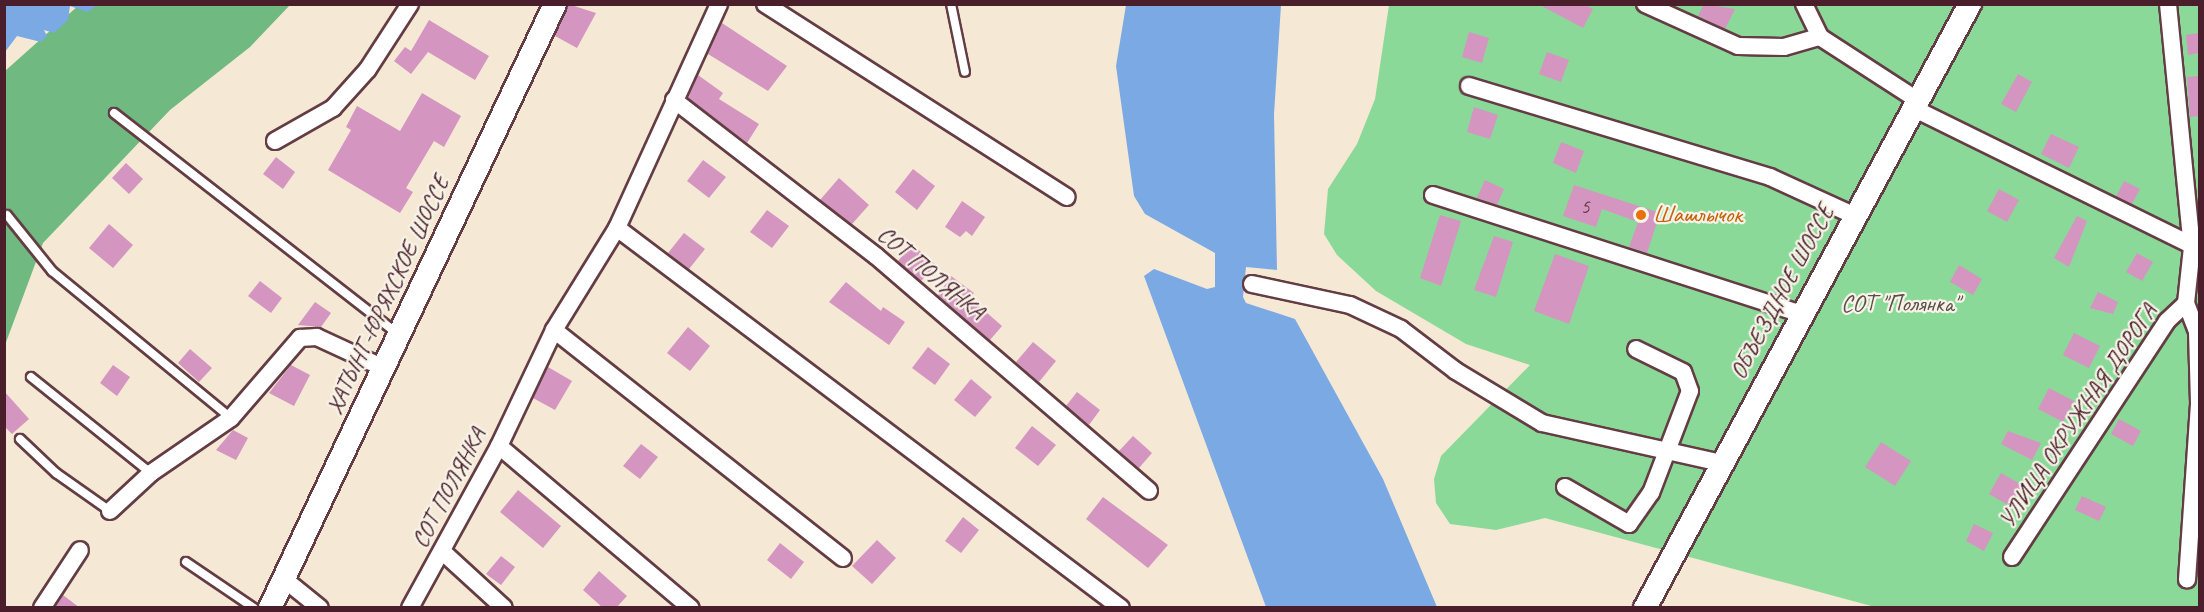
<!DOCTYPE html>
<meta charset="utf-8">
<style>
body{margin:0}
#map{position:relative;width:2204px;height:612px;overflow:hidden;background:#f5e9d5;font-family:Caveat,sans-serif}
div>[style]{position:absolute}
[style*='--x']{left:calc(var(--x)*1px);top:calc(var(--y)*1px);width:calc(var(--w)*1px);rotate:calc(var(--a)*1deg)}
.green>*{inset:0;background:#8bd998}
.forest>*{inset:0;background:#70b980}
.water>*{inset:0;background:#7aa9e4}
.building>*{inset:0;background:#d495c1}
.roads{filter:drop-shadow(2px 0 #643d44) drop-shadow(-2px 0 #643d44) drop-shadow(0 2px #643d44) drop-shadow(0 -2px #643d44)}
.lane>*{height:8px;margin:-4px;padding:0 4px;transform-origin:4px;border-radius:4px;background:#fff}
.street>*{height:16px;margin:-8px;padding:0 8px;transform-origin:8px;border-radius:8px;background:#fff}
.secondary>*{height:22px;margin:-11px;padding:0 11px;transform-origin:11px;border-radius:11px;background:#fff}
.dots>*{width:16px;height:16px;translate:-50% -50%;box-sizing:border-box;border:3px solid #f7f3e8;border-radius:50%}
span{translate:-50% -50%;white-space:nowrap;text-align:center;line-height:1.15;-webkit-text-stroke:4.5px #f7f3e8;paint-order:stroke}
.number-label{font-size:21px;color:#6c3c50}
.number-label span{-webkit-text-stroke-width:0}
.food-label{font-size:24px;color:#c56008}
.left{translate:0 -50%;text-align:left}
.street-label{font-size:24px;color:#4a1f2b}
.park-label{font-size:24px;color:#5a4e46}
.frame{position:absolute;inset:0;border:6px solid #4a1f2b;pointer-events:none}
</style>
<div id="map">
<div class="green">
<i style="clip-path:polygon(1389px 5px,2199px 5px,2199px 607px,1875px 607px,1545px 518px,1496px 530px,1450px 524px,1436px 503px,1434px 479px,1441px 456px,1530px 365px,1466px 344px,1376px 291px,1337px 255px,1324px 234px,1328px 189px,1357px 144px,1375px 99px)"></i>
</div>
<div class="forest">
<i style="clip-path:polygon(79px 5px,290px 5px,250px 47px,170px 110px,43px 243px,5px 345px,5px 71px)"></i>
</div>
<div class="water">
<i style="clip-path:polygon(5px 4px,98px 4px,98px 5px,87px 12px,70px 6px,68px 20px,54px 33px,44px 30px,47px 36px,41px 42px,17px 36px,5px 52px)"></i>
<i style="clip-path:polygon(1126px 5px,1281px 5px,1274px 114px,1277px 270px,1246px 267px,1243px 297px,1246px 303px,1295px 319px,1383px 479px,1437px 607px,1266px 607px,1144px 276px,1154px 269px,1207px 289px,1215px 287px,1215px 253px,1145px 214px,1134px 196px,1116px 66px)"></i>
</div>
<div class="building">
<i style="clip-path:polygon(568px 4px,596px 13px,577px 48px,555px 36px)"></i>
<i style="clip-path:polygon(1538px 4px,1584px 4px,1593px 9px,1583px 28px)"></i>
<i style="clip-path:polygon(1704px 4px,1735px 9px,1725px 29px,1698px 16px)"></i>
<i style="clip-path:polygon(429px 20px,489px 56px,475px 80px,428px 52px,411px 74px,394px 61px,405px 47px,411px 51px)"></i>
<i style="clip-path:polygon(722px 23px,787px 66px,768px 91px,708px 54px)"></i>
<i style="clip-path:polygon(1469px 32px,1489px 38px,1482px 63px,1462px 57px)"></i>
<i style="clip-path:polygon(2199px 33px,2199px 53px,2188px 55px,2186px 35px)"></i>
<i style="clip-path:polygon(1547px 52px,1569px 60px,1561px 82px,1539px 74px)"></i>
<i style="clip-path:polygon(2018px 74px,2032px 82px,2016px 112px,2001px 104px)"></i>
<i style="clip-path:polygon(698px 75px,723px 93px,719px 99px,759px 124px,747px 143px,688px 98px)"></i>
<i style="clip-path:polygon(2199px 76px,2199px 116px,2190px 117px,2187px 77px)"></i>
<i style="clip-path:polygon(422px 93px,461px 116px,444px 147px,434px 141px,406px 188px,413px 192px,400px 213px,328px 170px,351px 130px,346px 127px,357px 106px,400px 131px)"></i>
<i style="clip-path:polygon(1474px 107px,1498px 115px,1490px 139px,1467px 132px)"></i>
<i style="clip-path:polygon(2051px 134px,2079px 147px,2069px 168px,2041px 154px)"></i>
<i style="clip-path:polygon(1561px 142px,1584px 151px,1576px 173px,1553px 163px)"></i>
<i style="clip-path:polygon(276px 157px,295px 172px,283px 189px,263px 174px)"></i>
<i style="clip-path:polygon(703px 160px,726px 177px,709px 198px,687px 181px)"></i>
<i style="clip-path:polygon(126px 163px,143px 179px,129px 194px,112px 178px)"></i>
<i style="clip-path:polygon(913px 169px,935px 186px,917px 210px,895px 192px)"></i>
<i style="clip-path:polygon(839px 178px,869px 205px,852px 224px,820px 200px)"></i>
<i style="clip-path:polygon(1485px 180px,1504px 189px,1497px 205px,1477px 198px)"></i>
<i style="clip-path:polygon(2124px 181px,2140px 189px,2132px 204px,2116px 197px)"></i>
<i style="clip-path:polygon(1574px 185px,1660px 213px,1647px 253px,1629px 247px,1638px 222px,1602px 209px,1596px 227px,1563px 216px)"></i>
<i style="clip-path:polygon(1999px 189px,2019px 200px,2007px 222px,1987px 211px)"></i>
<i style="clip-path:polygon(962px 201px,985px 217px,972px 236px,966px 231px,960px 237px,945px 227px)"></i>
<i style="clip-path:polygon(767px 210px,789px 226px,772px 248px,750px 232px)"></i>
<i style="clip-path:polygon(1440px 215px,1461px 221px,1441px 286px,1420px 278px)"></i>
<i style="clip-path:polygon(2077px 216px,2087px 221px,2069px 267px,2054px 258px)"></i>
<i style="clip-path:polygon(109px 224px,133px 245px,113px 268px,89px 248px)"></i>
<i style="clip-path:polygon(684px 233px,705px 249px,689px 269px,668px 253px)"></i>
<i style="clip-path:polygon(1494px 236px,1513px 242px,1496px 297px,1474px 290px)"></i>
<i style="clip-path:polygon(912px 244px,936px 265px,921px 281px,898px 261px)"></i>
<i style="clip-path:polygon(2137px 253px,2153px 262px,2142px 281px,2126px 272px)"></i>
<i style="clip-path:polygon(1555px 254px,1589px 266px,1569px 324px,1534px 311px)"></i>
<i style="clip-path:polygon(1959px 265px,1982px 279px,1973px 295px,1950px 282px)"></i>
<i style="clip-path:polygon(951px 276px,974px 293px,970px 298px,1002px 326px,990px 340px,938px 295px)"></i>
<i style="clip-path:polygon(260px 281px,282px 298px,271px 313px,248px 296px)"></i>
<i style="clip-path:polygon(846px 282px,881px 311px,883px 307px,905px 322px,889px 345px,829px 302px)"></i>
<i style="clip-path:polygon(2098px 292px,2118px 302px,2113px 314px,2090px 308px)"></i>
<i style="clip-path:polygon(315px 302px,331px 313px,321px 327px,298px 325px)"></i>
<i style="clip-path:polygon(688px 327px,710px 346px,690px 371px,667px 353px)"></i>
<i style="clip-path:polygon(2074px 333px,2100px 346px,2089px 368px,2063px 355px)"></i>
<i style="clip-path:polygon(1033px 342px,1056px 361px,1039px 382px,1016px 362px)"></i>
<i style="clip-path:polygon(928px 347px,950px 364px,935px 385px,912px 368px)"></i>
<i style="clip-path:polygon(190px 349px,212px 368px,199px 382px,178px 363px)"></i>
<i style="clip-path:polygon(113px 365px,130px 377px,117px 396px,100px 383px)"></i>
<i style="clip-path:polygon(291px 365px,310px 375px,294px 406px,269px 393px)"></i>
<i style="clip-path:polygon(548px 367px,572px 381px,555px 410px,533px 398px)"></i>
<i style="clip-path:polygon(971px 379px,992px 397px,975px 417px,954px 400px)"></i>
<i style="clip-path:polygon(2049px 388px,2074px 401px,2063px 422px,2038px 409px)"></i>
<i style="clip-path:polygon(4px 391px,29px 419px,12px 434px,4px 426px)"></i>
<i style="clip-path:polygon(1077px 392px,1100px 410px,1089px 425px,1066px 406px)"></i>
<i style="clip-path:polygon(2119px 419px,2141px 431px,2133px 446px,2111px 434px)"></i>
<i style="clip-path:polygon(1032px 426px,1056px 445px,1038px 466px,1015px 448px)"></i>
<i style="clip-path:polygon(233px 430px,248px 438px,236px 460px,216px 450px)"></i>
<i style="clip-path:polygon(2008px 431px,2041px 443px,2032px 460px,2001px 444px)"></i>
<i style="clip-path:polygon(1133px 436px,1152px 453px,1139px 468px,1119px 451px)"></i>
<i style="clip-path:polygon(1881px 442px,1911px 461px,1895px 486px,1865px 467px)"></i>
<i style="clip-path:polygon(641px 444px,658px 457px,640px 479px,623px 466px)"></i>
<i style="clip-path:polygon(2001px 473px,2022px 485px,2010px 506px,1989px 494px)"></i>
<i style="clip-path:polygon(518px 490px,561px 526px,543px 548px,500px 512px)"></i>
<i style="clip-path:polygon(2082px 496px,2106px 507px,2099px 521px,2075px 510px)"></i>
<i style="clip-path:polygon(1103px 497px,1168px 545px,1148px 568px,1086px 519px)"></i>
<i style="clip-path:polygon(963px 517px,979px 530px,961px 553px,945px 541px)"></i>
<i style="clip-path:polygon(1974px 524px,1993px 533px,1984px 551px,1966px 541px)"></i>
<i style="clip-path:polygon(877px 540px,896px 558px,872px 584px,852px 566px)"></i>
<i style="clip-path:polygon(780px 543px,804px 562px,791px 579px,767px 560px)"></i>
<i style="clip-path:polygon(501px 556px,515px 567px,501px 585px,486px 574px)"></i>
<i style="clip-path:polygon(599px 571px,627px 596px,616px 608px,603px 608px,583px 590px)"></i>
<i style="clip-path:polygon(63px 595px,80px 608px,55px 608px)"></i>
</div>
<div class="roads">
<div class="lane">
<i style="--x:951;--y:4;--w:69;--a:78.4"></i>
<i style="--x:114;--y:113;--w:361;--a:37.9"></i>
<i style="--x:7;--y:215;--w:72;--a:51.2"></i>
<i style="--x:52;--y:271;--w:232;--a:39.4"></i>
<i style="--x:31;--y:377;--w:154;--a:38.7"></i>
<i style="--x:20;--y:439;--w:50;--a:43.4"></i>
<i style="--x:56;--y:473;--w:66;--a:35.1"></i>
<i style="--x:186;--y:562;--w:82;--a:34.1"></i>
</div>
<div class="street">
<i style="--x:765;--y:4;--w:358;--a:32.6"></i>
<i style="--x:1645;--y:4;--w:102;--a:24.3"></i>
<i style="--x:1738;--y:46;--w:46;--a:1.2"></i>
<i style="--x:1784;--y:47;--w:37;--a:-16"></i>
<i style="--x:1820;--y:37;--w:118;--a:32.9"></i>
<i style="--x:1804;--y:4;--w:37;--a:64"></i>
<i style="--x:2168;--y:4;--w:244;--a:84.4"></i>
<i style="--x:2192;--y:247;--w:56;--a:96.1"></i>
<i style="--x:2186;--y:303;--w:30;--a:69"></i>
<i style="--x:2197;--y:331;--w:73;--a:88.4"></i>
<i style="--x:2199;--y:404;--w:176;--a:93.9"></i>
<i style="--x:1469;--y:86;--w:314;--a:16.8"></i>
<i style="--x:1770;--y:177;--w:91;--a:24.6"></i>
<i style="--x:674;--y:100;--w:255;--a:37.7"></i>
<i style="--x:876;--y:256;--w:360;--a:40.7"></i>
<i style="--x:1915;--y:109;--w:317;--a:26.2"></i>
<i style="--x:275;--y:141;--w:67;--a:-29.6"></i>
<i style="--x:333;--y:108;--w:52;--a:-48.1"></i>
<i style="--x:368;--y:69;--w:77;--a:-57.1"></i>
<i style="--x:1433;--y:195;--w:387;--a:17.9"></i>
<i style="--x:617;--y:228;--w:631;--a:37.02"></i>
<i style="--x:1252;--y:284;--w:100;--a:12.1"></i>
<i style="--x:1350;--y:305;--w:56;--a:25.2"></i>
<i style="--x:1401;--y:329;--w:69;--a:37.4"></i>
<i style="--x:1456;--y:371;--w:100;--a:31.2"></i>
<i style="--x:1542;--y:423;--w:183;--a:12.6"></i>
<i style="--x:554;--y:330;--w:368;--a:38.3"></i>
<i style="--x:499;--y:446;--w:251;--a:40.2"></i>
<i style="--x:1565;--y:487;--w:74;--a:30"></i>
<i style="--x:1629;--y:524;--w:38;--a:-55"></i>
<i style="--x:1651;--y:493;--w:109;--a:-69.1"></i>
<i style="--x:1690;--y:391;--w:20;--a:-110"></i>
<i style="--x:1683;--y:372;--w:52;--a:-153.9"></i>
<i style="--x:110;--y:511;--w:56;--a:-42.8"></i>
<i style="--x:151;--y:473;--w:97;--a:-34.5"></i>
<i style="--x:231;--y:418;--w:106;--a:-49.2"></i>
<i style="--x:300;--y:338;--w:17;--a:-3"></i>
<i style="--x:317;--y:337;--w:74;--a:24.8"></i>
<i style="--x:444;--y:553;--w:81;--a:42.5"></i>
<i style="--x:2012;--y:557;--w:282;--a:-56.7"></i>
<i style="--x:2167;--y:321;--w:26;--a:-43"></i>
<i style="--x:284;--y:579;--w:46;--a:38.9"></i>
<i style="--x:42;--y:608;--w:69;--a:-56.8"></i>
<i style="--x:410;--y:608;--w:185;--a:-61.2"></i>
<i style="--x:499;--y:446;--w:128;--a:-64.6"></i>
<i style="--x:554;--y:330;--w:120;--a:-58.3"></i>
<i style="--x:617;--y:228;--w:246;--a:-65.5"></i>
</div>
<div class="secondary">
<i style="--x:270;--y:608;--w:668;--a:-64.74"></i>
<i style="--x:1645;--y:608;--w:686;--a:-61.72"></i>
</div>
</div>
<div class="dots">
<i style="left:1641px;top:215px;background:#e8710a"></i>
</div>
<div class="number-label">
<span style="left:1585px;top:206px">5</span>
</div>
<div class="food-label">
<span class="left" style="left:1653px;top:215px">Шашлычок</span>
</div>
<div class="street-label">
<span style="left:931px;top:273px;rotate:40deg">СОТ ПОЛЯНКА</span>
<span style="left:1782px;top:292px;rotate:-62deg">ОБЪЕЗДНОЕ ШОССЕ</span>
<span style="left:388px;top:295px;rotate:-65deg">ХАТЫНГ-ЮРЯХСКОЕ ШОССЕ</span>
<span style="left:2078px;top:416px;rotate:-56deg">УЛИЦА ОКРУЖНАЯ ДОРОГА</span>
<span style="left:449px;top:488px;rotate:-62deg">СОТ ПОЛЯНКА</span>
</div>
<div class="park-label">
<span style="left:1900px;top:304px">СОТ "Полянка"</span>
</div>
<div class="frame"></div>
</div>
